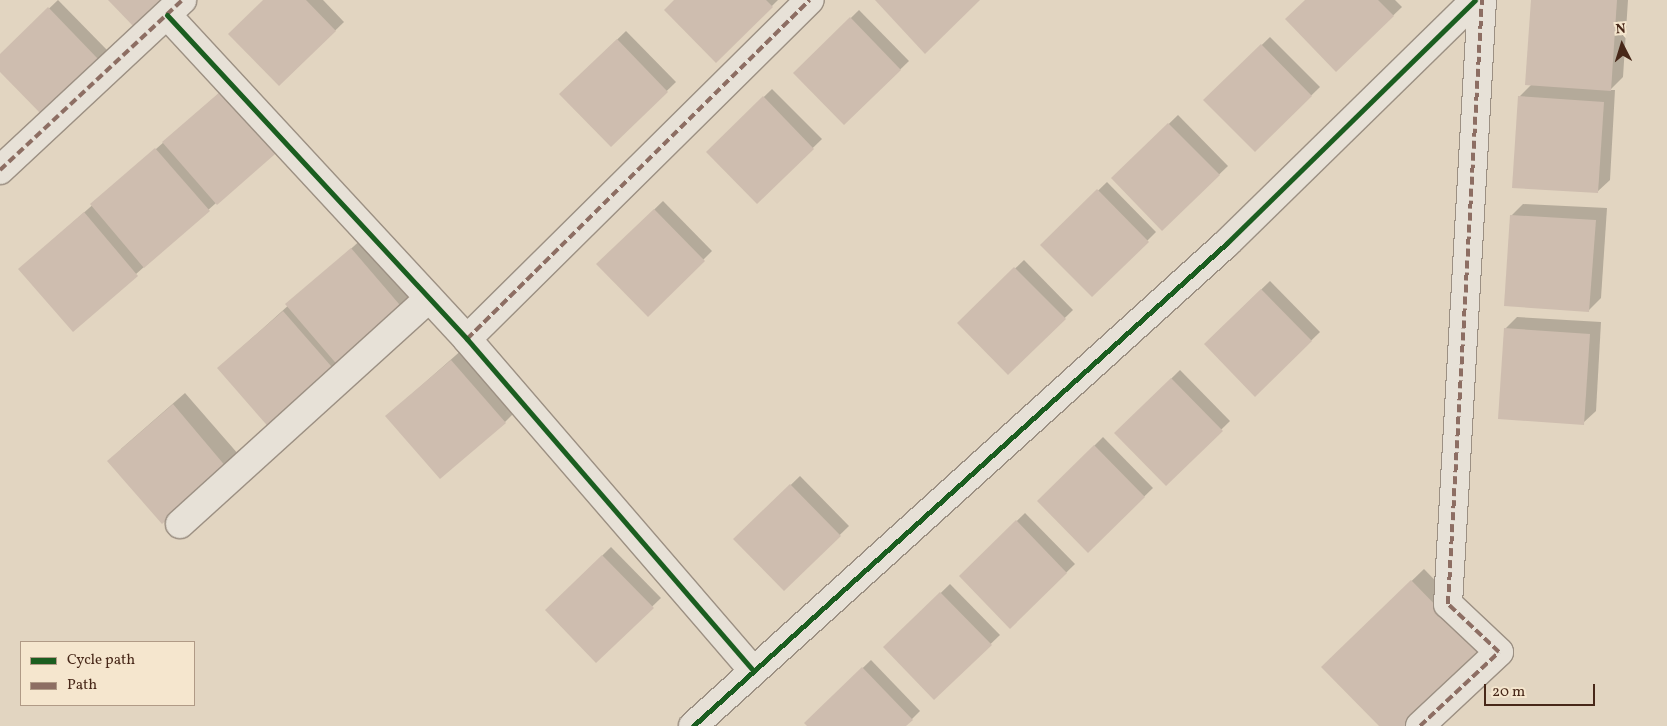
<!DOCTYPE html>
<style>
body{margin:0}
#map{position:relative;width:1667px;height:726px;overflow:hidden;background:#e2d5c1;font-family:Vollkorn,serif}
div>[style]{position:absolute}
[style*='--x']{left:calc(var(--x)*1px);top:calc(var(--y)*1px);width:calc(var(--w)*1px);rotate:calc(var(--a)*1deg)}
.shadow>*{inset:0;background:#0003}
.building>*{inset:0;background:#cebdaf}
.roads{filter:drop-shadow(1px 0 #9c9083) drop-shadow(-1px 0 #9c9083) drop-shadow(0 1px #9c9083) drop-shadow(0 -1px #9c9083)}
.minor>*{height:28px;margin:-14px;padding:0 14px;transform-origin:14px;border-radius:14px;background:#e7e1d7}
.quiet>*{height:4px;margin-top:-2px;transform-origin:0;background:repeating-linear-gradient(90deg,#8d6e63 0 8px,transparent 0 12px)}
.cycleway>*{height:5px;margin:-2.5px;padding:0 2.5px;transform-origin:2.5px;border-radius:2.5px;background:#1b5e20}
span{translate:-50% -50%;white-space:nowrap;text-align:center;line-height:1.15;-webkit-text-stroke:4px #f5e6ce;paint-order:stroke}
.legend{position:absolute;left:20px;top:641px;width:175px;height:65px;box-sizing:border-box;background:#f5e6ce;border:1px solid #b09a86;margin:0;padding:6px 9px;list-style:none;font-size:15px;color:#482819}
.legend li{display:flex;align-items:center;gap:10px;height:25px}
.legend b{width:25px;border:1px solid #b09a86}
.north{position:absolute;left:1597px;top:20px;width:50px;height:50px;-webkit-text-stroke:4px #f5e6ce;paint-order:stroke;rotate:355deg;font-size:14px;font-weight:700;line-height:20px;text-align:center;color:#482819}
.north::after{content:'';display:block;margin:auto;width:18px;height:22px;background:#482819;clip-path:polygon(50% 0,100% 100%,50% 72%,0 100%)}
.scale{position:absolute;left:1484px;top:684px;width:111px;height:22px;box-sizing:border-box;border:2px solid #482819;border-top:0;padding-left:6px;font-size:15px;line-height:18px;white-space:nowrap;color:#482819;-webkit-text-stroke:4px #f5e6ce;paint-order:stroke}
</style>
<div id="map">
<div class="shadow">
<i style="clip-path:polygon(58px 0,107px 50px,42px 114px,0 70px,0 55px)"></i>
<i style="clip-path:polygon(264px 0,323px 0,344px 22px,279px 85px)"></i>
<i style="clip-path:polygon(676px 0,778px 0,716px 61px)"></i>
<i style="clip-path:polygon(1306px 0,1395px 0,1402px 7px,1336px 70px)"></i>
<i style="clip-path:polygon(1532px 0,1628px 0,1623px 77px,1610px 90px,1615px 90px,1610px 180px,1597px 192px,1519px 97px,1532px 84px)"></i>
<i style="clip-path:polygon(859px 10px,909px 61px,844px 124px,795px 73px)"></i>
<i style="clip-path:polygon(626px 31px,676px 82px,611px 145px,561px 94px)"></i>
<i style="clip-path:polygon(1270px 37px,1320px 87px,1255px 150px,1205px 100px)"></i>
<i style="clip-path:polygon(241px 74px,216px 203px,73px 330px,20px 269px)"></i>
<i style="clip-path:polygon(772px 89px,822px 139px,757px 202px,707px 152px)"></i>
<i style="clip-path:polygon(1178px 115px,1228px 166px,1162px 229px,1113px 178px)"></i>
<i style="clip-path:polygon(1107px 182px,1156px 232px,1092px 296px,1042px 245px)"></i>
<i style="clip-path:polygon(663px 201px,712px 251px,648px 315px,598px 264px)"></i>
<i style="clip-path:polygon(1523px 204px,1607px 208px,1601px 298px,1589px 310px,1511px 216px)"></i>
<i style="clip-path:polygon(364px 237px,417px 298px,337px 374px,219px 368px)"></i>
<i style="clip-path:polygon(1024px 260px,1073px 310px,1008px 373px,958px 323px)"></i>
<i style="clip-path:polygon(1270px 281px,1320px 332px,1255px 395px,1205px 344px)"></i>
<i style="clip-path:polygon(1517px 317px,1601px 322px,1596px 411px,1583px 423px,1505px 329px)"></i>
<i style="clip-path:polygon(464px 348px,517px 410px,505px 422px,387px 416px)"></i>
<i style="clip-path:polygon(1180px 370px,1230px 421px,1166px 484px,1116px 433px)"></i>
<i style="clip-path:polygon(185px 393px,239px 455px,227px 467px,121px 449px)"></i>
<i style="clip-path:polygon(1103px 437px,1153px 488px,1088px 551px,1039px 501px)"></i>
<i style="clip-path:polygon(800px 476px,849px 526px,784px 589px,735px 539px)"></i>
<i style="clip-path:polygon(1025px 513px,1075px 564px,1010px 627px,960px 576px)"></i>
<i style="clip-path:polygon(611px 547px,661px 598px,596px 661px,547px 610px)"></i>
<i style="clip-path:polygon(1424px 569px,1494px 641px,1406px 726px,1381px 726px,1335px 655px)"></i>
<i style="clip-path:polygon(950px 584px,1000px 635px,934px 698px,885px 647px)"></i>
<i style="clip-path:polygon(871px 660px,920px 711px,905px 726px,809px 726px,806px 723px)"></i>
</div>
<div class="building">
<i style="clip-path:polygon(108px 0,163px 0,135px 28px)"></i>
<i style="clip-path:polygon(263px 0,306px 0,336px 31px,279px 86px,228px 34px)"></i>
<i style="clip-path:polygon(674px 0,766px 0,773px 7px,716px 63px,664px 10px)"></i>
<i style="clip-path:polygon(875px 0,980px 0,925px 54px)"></i>
<i style="clip-path:polygon(1305px 0,1378px 0,1394px 16px,1336px 72px,1285px 19px)"></i>
<i style="clip-path:polygon(1531px 0,1617px 0,1611px 91px,1525px 85px)"></i>
<i style="clip-path:polygon(48px 7px,99px 60px,42px 115px,0 72px,0 54px)"></i>
<i style="clip-path:polygon(850px 17px,901px 70px,844px 125px,793px 73px)"></i>
<i style="clip-path:polygon(617px 39px,668px 92px,611px 147px,559px 94px)"></i>
<i style="clip-path:polygon(1261px 44px,1312px 96px,1255px 152px,1203px 100px)"></i>
<i style="clip-path:polygon(228px 85px,282px 148px,217px 205px,162px 142px)"></i>
<i style="clip-path:polygon(763px 96px,814px 149px,757px 204px,706px 152px)"></i>
<i style="clip-path:polygon(1518px 96px,1604px 102px,1598px 193px,1512px 188px)"></i>
<i style="clip-path:polygon(1168px 123px,1220px 175px,1162px 231px,1111px 178px)"></i>
<i style="clip-path:polygon(155px 148px,210px 211px,144px 268px,90px 204px)"></i>
<i style="clip-path:polygon(1097px 189px,1149px 242px,1092px 297px,1040px 245px)"></i>
<i style="clip-path:polygon(654px 209px,705px 261px,648px 317px,596px 264px)"></i>
<i style="clip-path:polygon(84px 212px,138px 276px,73px 332px,18px 269px)"></i>
<i style="clip-path:polygon(1510px 215px,1596px 220px,1589px 312px,1504px 306px)"></i>
<i style="clip-path:polygon(351px 248px,405px 311px,340px 368px,285px 304px)"></i>
<i style="clip-path:polygon(1014px 267px,1066px 319px,1008px 375px,957px 323px)"></i>
<i style="clip-path:polygon(1261px 289px,1312px 341px,1255px 397px,1204px 344px)"></i>
<i style="clip-path:polygon(283px 311px,338px 374px,272px 431px,217px 368px)"></i>
<i style="clip-path:polygon(1504px 328px,1590px 334px,1584px 425px,1498px 419px)"></i>
<i style="clip-path:polygon(451px 360px,506px 423px,440px 479px,385px 416px)"></i>
<i style="clip-path:polygon(1171px 378px,1223px 431px,1166px 486px,1114px 433px)"></i>
<i style="clip-path:polygon(173px 404px,227px 468px,162px 524px,107px 461px)"></i>
<i style="clip-path:polygon(1094px 445px,1145px 497px,1088px 553px,1037px 501px)"></i>
<i style="clip-path:polygon(790px 484px,841px 536px,784px 591px,733px 539px)"></i>
<i style="clip-path:polygon(1016px 520px,1067px 573px,1010px 629px,959px 576px)"></i>
<i style="clip-path:polygon(602px 555px,654px 608px,596px 663px,545px 610px)"></i>
<i style="clip-path:polygon(1411px 580px,1483px 654px,1407px 726px,1379px 726px,1321px 667px)"></i>
<i style="clip-path:polygon(940px 592px,992px 645px,934px 700px,883px 647px)"></i>
<i style="clip-path:polygon(862px 667px,913px 720px,906px 726px,807px 726px,804px 723px)"></i>
</div>
<div class="roads">
<div class="minor">
<i style="--x:167;--y:15;--w:442;--a:47.2"></i>
<i style="--x:467;--y:339;--w:437;--a:49.2"></i>
<i style="--x:0;--y:170;--w:249;--a:-43"></i>
<i style="--x:467;--y:339;--w:482;--a:-44.7"></i>
<i style="--x:180;--y:524;--w:336;--a:-42.2"></i>
<i style="--x:693;--y:726;--w:720;--a:-42.13"></i>
<i style="--x:1227;--y:243;--w:347;--a:-44.4"></i>
<i style="--x:1420;--y:726;--w:108;--a:-43.1"></i>
<i style="--x:1499;--y:652;--w:70;--a:-136.7"></i>
<i style="--x:1448;--y:604;--w:605;--a:-86.78"></i>
</div>
</div>
<div class="quiet">
<i style="--x:0;--y:170;--w:249;--a:-43"></i>
<i style="--x:467;--y:339;--w:482;--a:-44.7"></i>
<i style="--x:1420;--y:726;--w:108;--a:-43.1"></i>
<i style="--x:1499;--y:652;--w:70;--a:-136.7"></i>
<i style="--x:1448;--y:604;--w:605;--a:-86.78"></i>
</div>
<div class="cycleway">
<i style="--x:167;--y:15;--w:442;--a:47.2"></i>
<i style="--x:467;--y:339;--w:437;--a:49.2"></i>
<i style="--x:693;--y:726;--w:720;--a:-42.13"></i>
<i style="--x:1227;--y:243;--w:347;--a:-44.4"></i>
</div>
<ul class="legend">
<li><b style="height:6px;background:#1b5e20"></b>Cycle path</li>
<li><b style="height:6px;background:#8d6e63"></b>Path</li>
</ul>
<div class="north">N</div>
<div class="scale">20 m</div>
</div>
